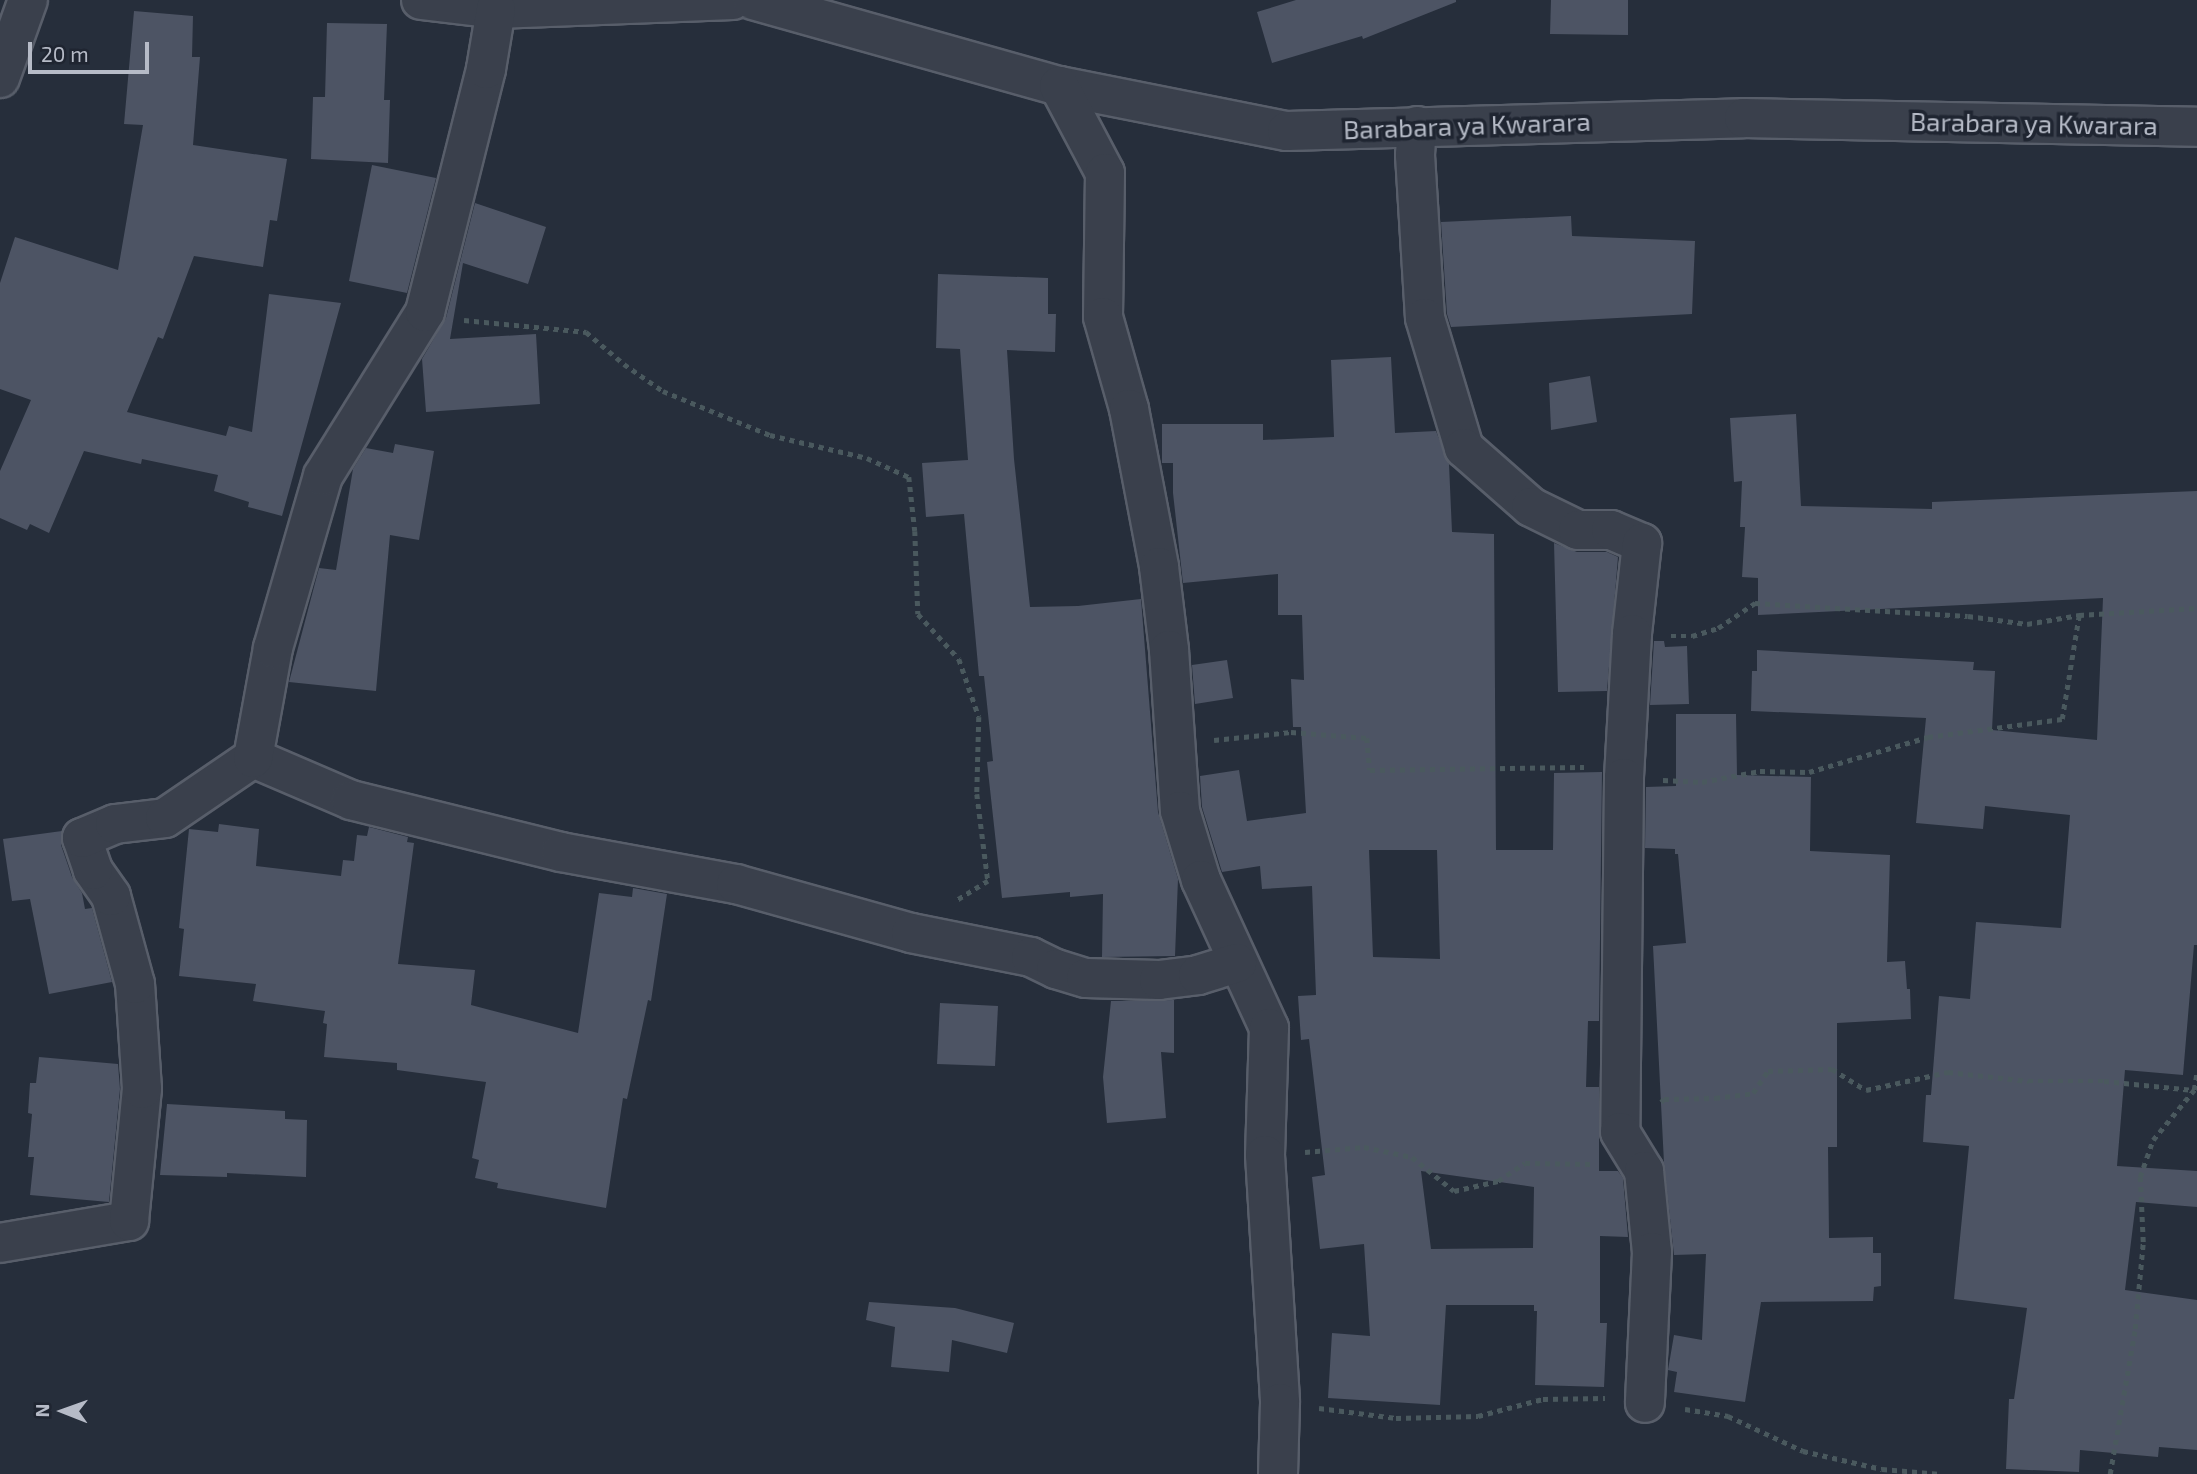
<!DOCTYPE html>
<style>
body{margin:0}
#map{position:relative;width:2197px;height:1474px;overflow:hidden;background:#262e3b;font-family:"Exo 2",sans-serif}
div>[style]{position:absolute}
[style*='--x']{left:calc(var(--x)*1px);top:calc(var(--y)*1px);width:calc(var(--w)*1px);rotate:calc(var(--a)*1deg)}
.building>*{inset:0;background:#4d5464}
.path>*{height:4.5px;margin-top:-2.25px;transform-origin:0;background:repeating-linear-gradient(90deg,#4a595e 0 5px,transparent 0 10px)}
.roads{filter:drop-shadow(2px 0 #585e6a) drop-shadow(-2px 0 #585e6a) drop-shadow(0 2px #585e6a) drop-shadow(0 -2px #585e6a)}
.minor>*{height:38px;margin:-19px;padding:0 19px;transform-origin:19px;border-radius:19px;background:#3a404c}
span{translate:-50% -50%;white-space:nowrap;text-align:center;line-height:1.15;-webkit-text-stroke:7px #1f2531;paint-order:stroke}
.street-label{font-size:26px;color:#b6bbc7}
.north{position:absolute;left:28px;top:1376px;width:70px;height:70px;-webkit-text-stroke:5px #1f2531;paint-order:stroke;rotate:271deg;font-size:19px;font-weight:700;line-height:28px;text-align:center;color:#b6bbc7}
.north::after{content:'';display:block;margin:auto;width:24px;height:32px;background:#b6bbc7;clip-path:polygon(50% 0,100% 100%,50% 72%,0 100%)}
.scale{position:absolute;left:28px;top:42px;width:121px;height:32px;box-sizing:border-box;border:4px solid #b6bbc7;border-top:0;padding-left:9px;font-size:21px;line-height:24px;white-space:nowrap;color:#b6bbc7;-webkit-text-stroke:5px #1f2531;paint-order:stroke}
</style>
<div id="map">
<div class="building">
<i style="clip-path:polygon(1296px 0,1456px 0,1456px 2px,1363px 39px,1362px 36px,1272px 63px,1257px 12px)"></i>
<i style="clip-path:polygon(1551px 0,1628px 0,1628px 35px,1550px 34px)"></i>
<i style="clip-path:polygon(134px 11px,193px 16px,192px 57px,200px 57px,193px 145px,287px 159px,277px 221px,270px 220px,263px 267px,194px 256px,163px 339px,158px 337px,127px 412px,226px 436px,229px 426px,252px 432px,269px 294px,341px 303px,282px 516px,248px 507px,249px 502px,214px 491px,218px 475px,142px 459px,141px 464px,84px 451px,49px 533px,30px 524px,27px 530px,0 518px,0 471px,31px 400px,0 389px,0 283px,15px 237px,118px 270px,143px 125px,124px 124px)"></i>
<i style="clip-path:polygon(327px 23px,387px 24px,384px 100px,390px 100px,388px 163px,311px 159px,313px 97px,325px 97px)"></i>
<i style="clip-path:polygon(372px 165px,436px 178px,407px 293px,349px 281px)"></i>
<i style="clip-path:polygon(475px 203px,546px 227px,528px 284px,463px 263px,450px 339px,536px 334px,540px 404px,426px 412px,422px 359px,446px 318px)"></i>
<i style="clip-path:polygon(1571px 216px,1572px 236px,1695px 241px,1692px 314px,1451px 327px,1447px 314px,1441px 222px)"></i>
<i style="clip-path:polygon(938px 274px,1048px 278px,1048px 314px,1056px 314px,1055px 352px,1007px 350px,1014px 459px,1030px 607px,1078px 606px,1141px 599px,1158px 812px,1178px 879px,1175px 956px,1102px 957px,1103px 894px,1070px 897px,1070px 892px,1002px 898px,987px 762px,993px 761px,984px 676px,979px 676px,964px 514px,926px 517px,922px 463px,968px 460px,960px 349px,936px 348px)"></i>
<i style="clip-path:polygon(evenodd,1391px 357px,1395px 433px,1436px 431px,1449px 464px,1452px 532px,1494px 534px,1496px 850px,1553px 850px,1554px 773px,1602px 772px,1599px 1021px,1588px 1021px,1586px 1087px,1599px 1087px,1599px 1171px,1618px 1171px,1623px 1178px,1628px 1237px,1600px 1236px,1600px 1323px,1607px 1323px,1604px 1387px,1535px 1385px,1537px 1311px,1534px 1311px,1534px 1305px,1446px 1305px,1440px 1405px,1328px 1398px,1332px 1333px,1370px 1336px,1364px 1244px,1320px 1249px,1312px 1177px,1325px 1175px,1309px 1039px,1301px 1040px,1298px 996px,1316px 995px,1312px 886px,1262px 889px,1260px 866px,1222px 872px,1202px 807px,1200px 776px,1239px 770px,1247px 821px,1306px 813px,1301px 727px,1293px 727px,1291px 679px,1304px 680px,1302px 615px,1278px 615px,1278px 574px,1183px 583px,1173px 493px,1173px 463px,1162px 463px,1162px 424px,1263px 424px,1263px 440px,1334px 437px,1331px 360px,1391px 357px,1369px 850px,1437px 850px,1440px 959px,1373px 957px,1369px 850px,1391px 357px,1421px 1171px,1534px 1187px,1533px 1248px,1431px 1249px,1421px 1171px)"></i>
<i style="clip-path:polygon(1590px 376px,1597px 422px,1551px 430px,1549px 383px)"></i>
<i style="clip-path:polygon(1796px 414px,1801px 506px,1932px 509px,1932px 502px,2197px 491px,2197px 945px,2194px 945px,2183px 1075px,2125px 1070px,2117px 1166px,2197px 1171px,2197px 1207px,2136px 1202px,2125px 1290px,2197px 1300px,2197px 1450px,2159px 1447px,2158px 1457px,2080px 1450px,2079px 1472px,2006px 1469px,2009px 1399px,2014px 1399px,2027px 1308px,1954px 1299px,1969px 1146px,1923px 1142px,1926px 1095px,1931px 1095px,1939px 996px,1970px 999px,1976px 922px,2061px 928px,2070px 815px,1985px 806px,1983px 829px,1916px 823px,1926px 718px,1751px 711px,1752px 671px,1757px 671px,1757px 650px,1974px 662px,1973px 670px,1995px 671px,1992px 730px,2097px 740px,2103px 598px,1758px 615px,1758px 578px,1742px 577px,1745px 527px,1740px 527px,1742px 481px,1734px 482px,1730px 418px)"></i>
<i style="clip-path:polygon(395px 444px,434px 451px,419px 540px,390px 535px,376px 691px,289px 682px,319px 568px,336px 570px,353px 469px,366px 448px,393px 453px)"></i>
<i style="clip-path:polygon(1554px 543px,1577px 552px,1607px 552px,1618px 557px,1607px 691px,1558px 692px)"></i>
<i style="clip-path:polygon(1654px 641px,1664px 641px,1665px 647px,1687px 646px,1689px 704px,1650px 705px)"></i>
<i style="clip-path:polygon(1227px 660px,1233px 698px,1195px 704px,1192px 665px)"></i>
<i style="clip-path:polygon(1676px 714px,1736px 714px,1737px 775px,1811px 777px,1810px 851px,1890px 855px,1887px 962px,1905px 961px,1907px 989px,1910px 989px,1911px 1019px,1837px 1023px,1837px 1147px,1828px 1147px,1829px 1238px,1873px 1237px,1873px 1253px,1881px 1253px,1881px 1286px,1874px 1287px,1873px 1301px,1761px 1302px,1745px 1402px,1674px 1392px,1677px 1372px,1668px 1370px,1674px 1335px,1702px 1340px,1706px 1254px,1674px 1255px,1664px 1163px,1653px 946px,1686px 943px,1678px 854px,1675px 854px,1675px 849px,1645px 848px,1646px 787px,1676px 786px)"></i>
<i style="clip-path:polygon(219px 824px,259px 829px,256px 866px,341px 876px,343px 860px,354px 861px,357px 835px,367px 836px,369px 827px,408px 837px,407px 842px,414px 843px,398px 964px,475px 970px,471px 1005px,578px 1033px,599px 893px,632px 897px,633px 888px,667px 894px,651px 1001px,648px 1000px,627px 1099px,623px 1098px,606px 1208px,497px 1188px,498px 1183px,475px 1178px,479px 1160px,472px 1158px,486px 1082px,397px 1070px,397px 1063px,324px 1057px,327px 1024px,323px 1023px,325px 1011px,253px 1001px,256px 984px,179px 976px,184px 929px,179px 928px,189px 829px,218px 832px)"></i>
<i style="clip-path:polygon(62px 831px,61px 845px,72px 877px,82px 893px,85px 909px,92px 908px,112px 982px,49px 994px,30px 899px,12px 901px,3px 839px)"></i>
<i style="clip-path:polygon(1174px 1000px,1174px 1053px,1161px 1052px,1166px 1118px,1107px 1123px,1103px 1077px,1111px 1001px)"></i>
<i style="clip-path:polygon(940px 1003px,998px 1006px,995px 1066px,937px 1064px)"></i>
<i style="clip-path:polygon(39px 1057px,118px 1064px,120px 1089px,109px 1202px,30px 1195px,34px 1157px,28px 1157px,32px 1114px,28px 1113px,30px 1083px,36px 1083px)"></i>
<i style="clip-path:polygon(167px 1104px,285px 1111px,285px 1119px,307px 1120px,306px 1177px,227px 1173px,227px 1177px,160px 1175px)"></i>
<i style="clip-path:polygon(869px 1302px,955px 1308px,1014px 1323px,1007px 1353px,952px 1340px,949px 1372px,891px 1367px,895px 1327px,866px 1320px)"></i>
</div>
<div class="path">
<i style="--x:464;--y:320;--w:123;--a:5.6"></i>
<i style="--x:586;--y:332;--w:50;--a:40.1"></i>
<i style="--x:624;--y:364;--w:47;--a:34.7"></i>
<i style="--x:663;--y:391;--w:116;--a:22.4"></i>
<i style="--x:770;--y:435;--w:100;--a:13.3"></i>
<i style="--x:867;--y:458;--w:46;--a:24.3"></i>
<i style="--x:909;--y:477;--w:54;--a:83.7"></i>
<i style="--x:915;--y:531;--w:83;--a:87.9"></i>
<i style="--x:918;--y:614;--w:61;--a:47.7"></i>
<i style="--x:959;--y:659;--w:61;--a:71"></i>
<i style="--x:979;--y:717;--w:77;--a:91.5"></i>
<i style="--x:977;--y:794;--w:88;--a:82.8"></i>
<i style="--x:988;--y:881;--w:38;--a:148"></i>
<i style="--x:1671;--y:636;--w:21;--a:0"></i>
<i style="--x:1692;--y:636;--w:27;--a:-17"></i>
<i style="--x:1718;--y:628;--w:45;--a:-34"></i>
<i style="--x:1755;--y:603;--w:213;--a:3.5"></i>
<i style="--x:1968;--y:616;--w:60;--a:7.7"></i>
<i style="--x:2027;--y:624;--w:53;--a:-9.8"></i>
<i style="--x:1214;--y:740;--w:77;--a:-5.9"></i>
<i style="--x:1291;--y:732;--w:76;--a:4.5"></i>
<i style="--x:1367;--y:738;--w:32;--a:85"></i>
<i style="--x:1370;--y:770;--w:214;--a:-0.8"></i>
<i style="--x:1663;--y:780;--w:39;--a:3"></i>
<i style="--x:1702;--y:782;--w:59;--a:-10.7"></i>
<i style="--x:1760;--y:771;--w:49;--a:1.2"></i>
<i style="--x:1809;--y:772;--w:124;--a:-16.4"></i>
<i style="--x:1928;--y:737;--w:135;--a:-7.7"></i>
<i style="--x:2062;--y:719;--w:105;--a:-80.7"></i>
<i style="--x:2079;--y:615;--w:118;--a:-3.4"></i>
<i style="--x:1661;--y:1102;--w:4;--a:-45"></i>
<i style="--x:1664;--y:1099;--w:51;--a:-1.1"></i>
<i style="--x:1715;--y:1098;--w:38;--a:-7"></i>
<i style="--x:1753;--y:1093;--w:27;--a:-56"></i>
<i style="--x:1768;--y:1071;--w:64;--a:-1.8"></i>
<i style="--x:1832;--y:1069;--w:40;--a:32"></i>
<i style="--x:1866;--y:1090;--w:84;--a:-12.4"></i>
<i style="--x:1948;--y:1072;--w:81;--a:6.4"></i>
<i style="--x:2028;--y:1081;--w:76;--a:0"></i>
<i style="--x:2104;--y:1081;--w:90;--a:5.7"></i>
<i style="--x:1305;--y:1152;--w:59;--a:-4.8"></i>
<i style="--x:1364;--y:1147;--w:49;--a:11.8"></i>
<i style="--x:1412;--y:1157;--w:54;--a:39"></i>
<i style="--x:1454;--y:1191;--w:45;--a:-12.8"></i>
<i style="--x:1498;--y:1181;--w:32;--a:-34"></i>
<i style="--x:1525;--y:1163;--w:69;--a:0.8"></i>
<i style="--x:1319;--y:1408;--w:78;--a:7.4"></i>
<i style="--x:1396;--y:1418;--w:82;--a:-1.4"></i>
<i style="--x:1478;--y:1416;--w:67;--a:-14.7"></i>
<i style="--x:1543;--y:1399;--w:62;--a:-0.9"></i>
<i style="--x:1685;--y:1409;--w:44;--a:9.2"></i>
<i style="--x:1728;--y:1416;--w:83;--a:25"></i>
<i style="--x:1803;--y:1451;--w:81;--a:12.8"></i>
<i style="--x:1882;--y:1469;--w:59;--a:4.8"></i>
<i style="--x:2110;--y:1474;--w:147;--a:-80.2"></i>
<i style="--x:2135;--y:1329;--w:87;--a:-84.7"></i>
<i style="--x:2143;--y:1242;--w:65;--a:-92.6"></i>
<i style="--x:2140;--y:1177;--w:39;--a:-71"></i>
<i style="--x:2153;--y:1140;--w:65;--a:-50.6"></i>
<i style="--x:2194;--y:1090;--w:19;--a:-81"></i>
</div>
<div class="roads">
<div class="minor">
<i style="--x:421;--y:0;--w:76;--a:6.8"></i>
<i style="--x:496;--y:9;--w:237;--a:-2.2"></i>
<i style="--x:753;--y:0;--w:318;--a:15.7"></i>
<i style="--x:1059;--y:86;--w:232;--a:11.2"></i>
<i style="--x:1287;--y:131;--w:457;--a:-1.6"></i>
<i style="--x:1744;--y:118;--w:453;--a:1.1"></i>
<i style="--x:0;--y:78;--w:83;--a:-70.3"></i>
<i style="--x:1059;--y:86;--w:98;--a:62.1"></i>
<i style="--x:1105;--y:173;--w:144;--a:90.8"></i>
<i style="--x:1103;--y:317;--w:96;--a:74.2"></i>
<i style="--x:1129;--y:409;--w:161;--a:79.2"></i>
<i style="--x:1159;--y:567;--w:84;--a:83.1"></i>
<i style="--x:1169;--y:650;--w:161;--a:86.1"></i>
<i style="--x:1180;--y:811;--w:72;--a:73.1"></i>
<i style="--x:1201;--y:880;--w:163;--a:65.3"></i>
<i style="--x:1269;--y:1028;--w:127;--a:91.8"></i>
<i style="--x:1265;--y:1155;--w:248;--a:86.5"></i>
<i style="--x:1280;--y:1403;--w:71;--a:91.6"></i>
<i style="--x:1417;--y:126;--w:29;--a:94"></i>
<i style="--x:1415;--y:155;--w:163;--a:86.5"></i>
<i style="--x:1425;--y:318;--w:136;--a:73.3"></i>
<i style="--x:1464;--y:448;--w:89;--a:41.4"></i>
<i style="--x:1531;--y:507;--w:52;--a:26.1"></i>
<i style="--x:1578;--y:530;--w:33;--a:0"></i>
<i style="--x:1611;--y:530;--w:34;--a:23"></i>
<i style="--x:1642;--y:543;--w:92;--a:96.3"></i>
<i style="--x:1632;--y:634;--w:144;--a:93.2"></i>
<i style="--x:1624;--y:778;--w:354;--a:90.6"></i>
<i style="--x:1620;--y:1132;--w:46;--a:58.4"></i>
<i style="--x:1644;--y:1171;--w:81;--a:84.4"></i>
<i style="--x:1652;--y:1252;--w:151;--a:92.7"></i>
<i style="--x:253;--y:758;--w:107;--a:23.2"></i>
<i style="--x:351;--y:800;--w:216;--a:13.9"></i>
<i style="--x:561;--y:852;--w:178;--a:10.4"></i>
<i style="--x:736;--y:884;--w:182;--a:15.6"></i>
<i style="--x:911;--y:933;--w:122;--a:11.3"></i>
<i style="--x:1031;--y:957;--w:28;--a:26"></i>
<i style="--x:1056;--y:969;--w:31;--a:17"></i>
<i style="--x:1086;--y:978;--w:73;--a:1.6"></i>
<i style="--x:1159;--y:980;--w:39;--a:-7"></i>
<i style="--x:1198;--y:975;--w:41;--a:-17.1"></i>
<i style="--x:0;--y:1243;--w:131;--a:-9.7"></i>
<i style="--x:129;--y:1221;--w:133;--a:-84.4"></i>
<i style="--x:142;--y:1089;--w:105;--a:-93.8"></i>
<i style="--x:135;--y:984;--w:91;--a:-105.3"></i>
<i style="--x:111;--y:896;--w:32;--a:-125"></i>
<i style="--x:93;--y:870;--w:34;--a:-109"></i>
<i style="--x:82;--y:838;--w:36;--a:-23"></i>
<i style="--x:115;--y:824;--w:50;--a:-6.8"></i>
<i style="--x:165;--y:818;--w:107;--a:-34.3"></i>
<i style="--x:253;--y:758;--w:112;--a:-79.7"></i>
<i style="--x:273;--y:648;--w:179;--a:-73.8"></i>
<i style="--x:323;--y:476;--w:193;--a:-58.1"></i>
<i style="--x:425;--y:312;--w:251;--a:-75.9"></i>
<i style="--x:486;--y:69;--w:61;--a:-80.5"></i>
</div>
</div>
<div class="street-label">
<span style="left:2034px;top:123px;rotate:1deg">Barabara ya Kwarara</span>
<span style="left:1467px;top:125px;rotate:-2deg">Barabara ya Kwarara</span>
</div>
<div class="north">N</div>
<div class="scale">20 m</div>
</div>
